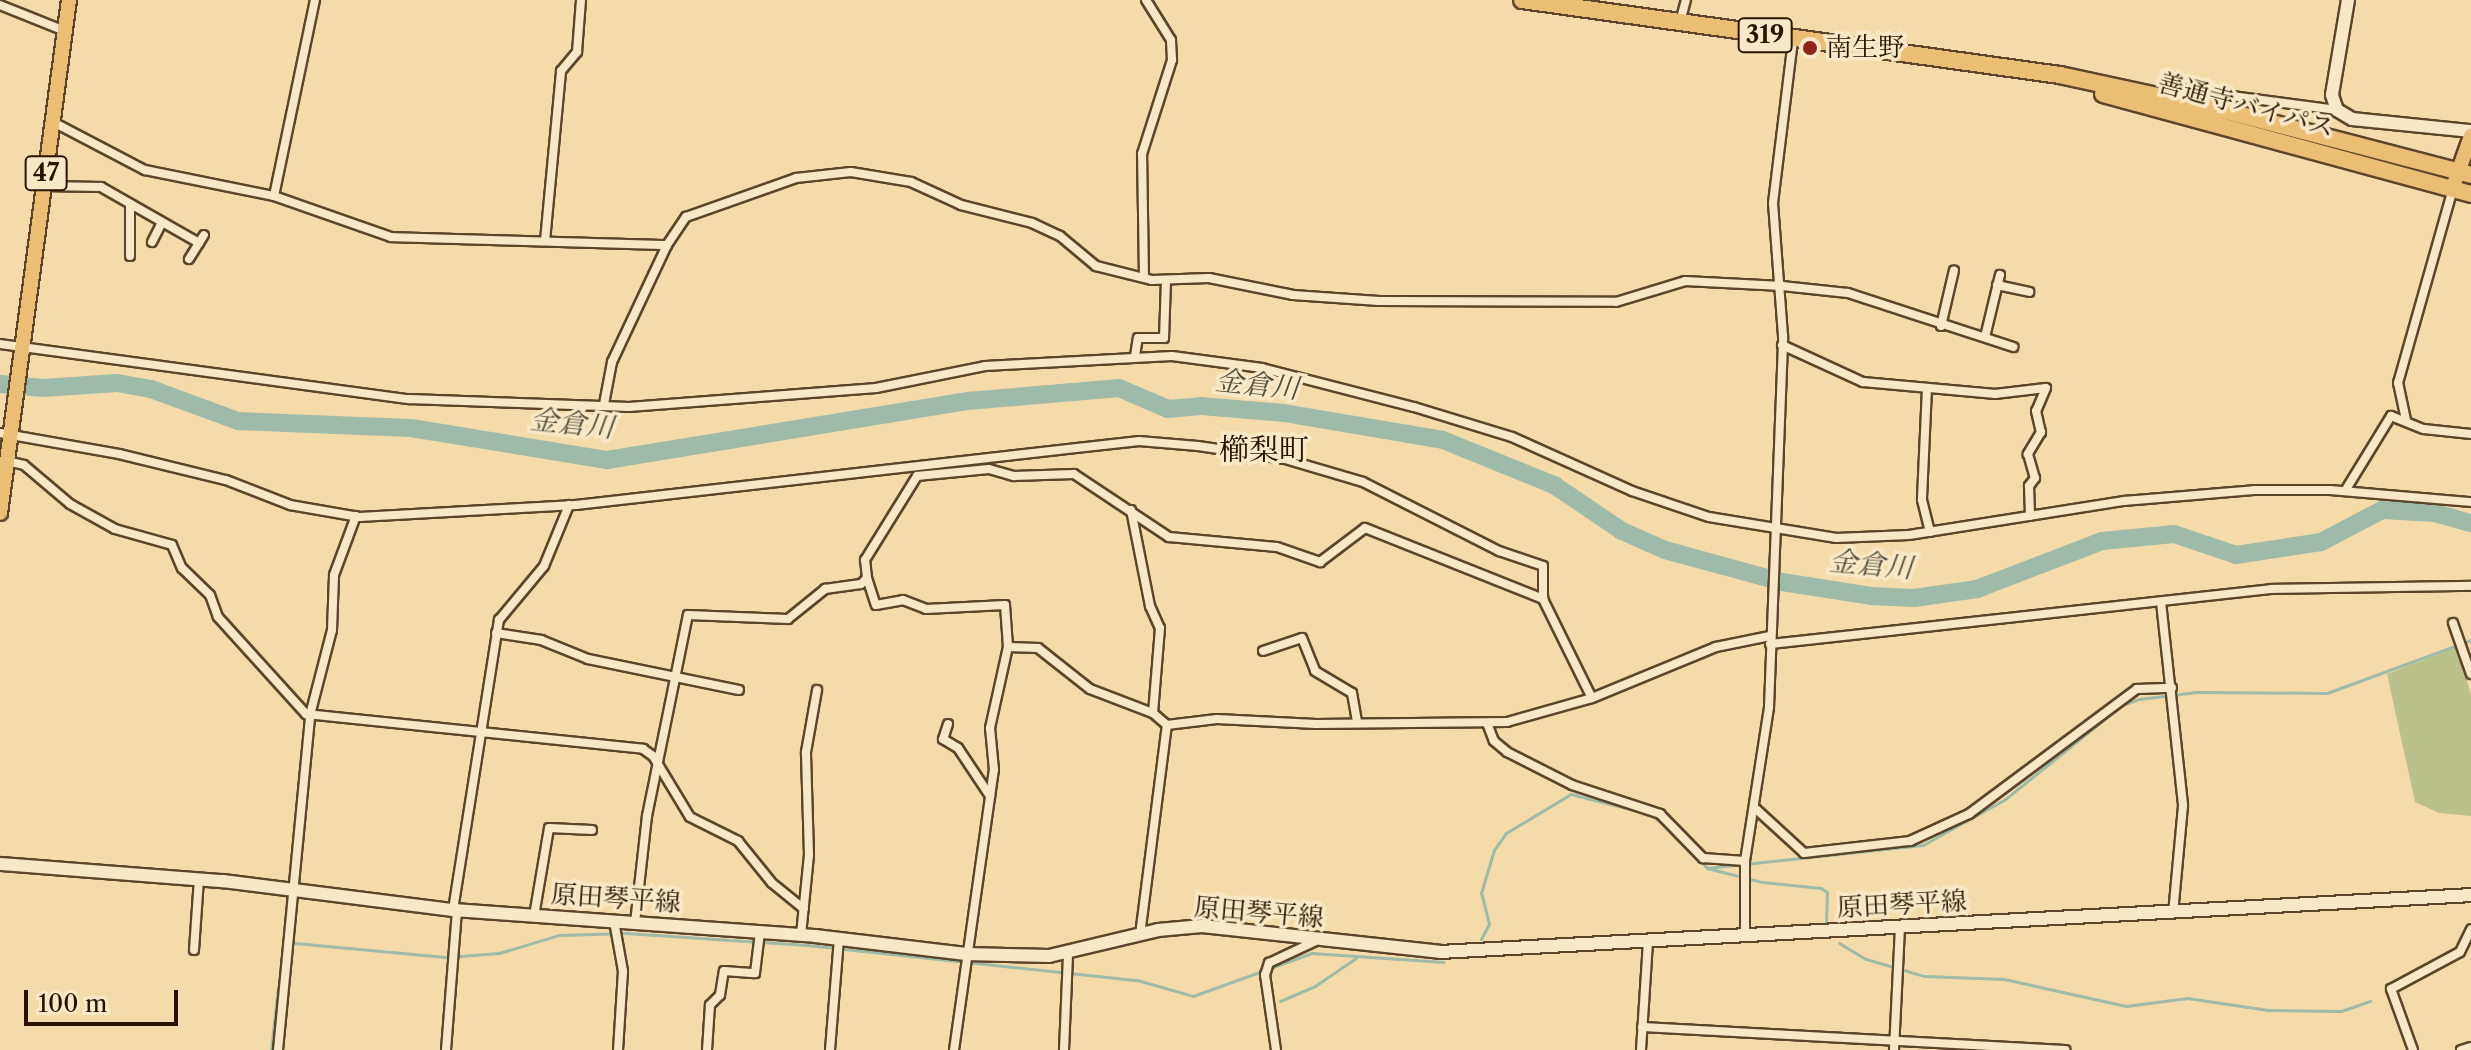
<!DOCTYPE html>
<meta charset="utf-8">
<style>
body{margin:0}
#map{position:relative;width:2471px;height:1050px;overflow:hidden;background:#f6dbaa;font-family:"Libre Caslon Text","Noto Serif JP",serif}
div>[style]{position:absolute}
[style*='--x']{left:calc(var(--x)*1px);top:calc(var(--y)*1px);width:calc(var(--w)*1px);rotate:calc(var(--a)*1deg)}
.green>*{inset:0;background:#bac18b}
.stream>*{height:3px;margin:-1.5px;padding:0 1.5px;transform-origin:1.5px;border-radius:1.5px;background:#9dbba8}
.river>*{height:18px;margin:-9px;padding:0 9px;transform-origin:9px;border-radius:9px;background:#9dbba8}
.roads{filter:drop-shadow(2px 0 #5c452a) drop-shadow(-2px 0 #5c452a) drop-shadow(0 2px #5c452a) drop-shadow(0 -2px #5c452a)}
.street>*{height:8px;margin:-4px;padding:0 4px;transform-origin:4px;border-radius:4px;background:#f9e8c8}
.secondary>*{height:12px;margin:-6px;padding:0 6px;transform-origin:6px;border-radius:6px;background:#f9e8c8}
.primary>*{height:14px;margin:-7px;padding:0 7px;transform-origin:7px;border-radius:7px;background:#ebbe75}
.highway>*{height:16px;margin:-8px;padding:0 8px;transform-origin:8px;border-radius:8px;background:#ebbe75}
.dots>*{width:22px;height:22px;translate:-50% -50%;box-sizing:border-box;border:4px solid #f9e8c8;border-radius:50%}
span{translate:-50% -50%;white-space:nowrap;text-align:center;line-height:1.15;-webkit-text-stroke:7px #f9e8c8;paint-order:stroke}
.shield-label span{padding:2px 6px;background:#f9e8c8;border:2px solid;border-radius:6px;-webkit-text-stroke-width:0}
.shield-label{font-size:24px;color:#291300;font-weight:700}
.poi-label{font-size:26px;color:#291300}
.left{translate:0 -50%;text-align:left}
.street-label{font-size:26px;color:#291300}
.water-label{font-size:28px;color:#524e3b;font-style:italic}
.quarter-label{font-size:30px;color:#291300}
.scale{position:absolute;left:24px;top:990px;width:154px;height:36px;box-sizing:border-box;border:4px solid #291300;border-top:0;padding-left:10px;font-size:24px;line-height:28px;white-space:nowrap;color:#291300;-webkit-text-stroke:6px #f9e8c8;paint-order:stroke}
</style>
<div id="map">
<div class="green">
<i style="clip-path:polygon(2457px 647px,2471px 695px,2471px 816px,2439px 813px,2415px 802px,2387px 674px)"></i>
</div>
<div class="stream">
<i style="--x:1648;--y:814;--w:16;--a:30"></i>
<i style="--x:1676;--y:836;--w:45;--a:45.9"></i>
<i style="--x:1707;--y:868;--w:217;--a:-6.1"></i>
<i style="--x:1923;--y:845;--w:93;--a:-29.1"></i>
<i style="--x:2004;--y:800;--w:151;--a:-38.8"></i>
<i style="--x:2122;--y:705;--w:18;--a:-19"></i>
<i style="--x:2139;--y:699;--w:58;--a:-6.9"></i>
<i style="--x:2197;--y:692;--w:130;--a:0.4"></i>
<i style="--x:2327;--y:693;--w:153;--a:-20.2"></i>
<i style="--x:1707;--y:868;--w:57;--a:14.3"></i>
<i style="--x:1762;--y:882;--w:59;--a:5.8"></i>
<i style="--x:1821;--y:888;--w:7;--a:34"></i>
<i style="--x:1827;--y:892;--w:30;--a:92"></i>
<i style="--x:1481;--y:939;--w:17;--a:-62"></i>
<i style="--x:1489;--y:924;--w:32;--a:-104"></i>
<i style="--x:1481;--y:893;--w:45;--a:-73.2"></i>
<i style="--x:1494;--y:850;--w:21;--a:-55"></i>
<i style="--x:1506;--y:833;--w:76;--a:-31"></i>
<i style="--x:1571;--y:794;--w:68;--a:14.4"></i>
<i style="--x:295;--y:943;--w:153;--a:5.3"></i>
<i style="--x:447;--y:957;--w:52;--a:-4.4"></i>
<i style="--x:499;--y:953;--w:63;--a:-16.7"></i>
<i style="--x:559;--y:935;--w:67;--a:-1.7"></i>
<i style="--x:626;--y:933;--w:181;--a:3.8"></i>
<i style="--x:807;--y:945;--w:332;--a:6.1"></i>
<i style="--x:1137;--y:980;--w:58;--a:15.9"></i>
<i style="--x:1193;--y:996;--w:127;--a:-19.9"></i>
<i style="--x:1312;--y:953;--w:132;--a:3.9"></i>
<i style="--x:1839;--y:943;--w:31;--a:31"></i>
<i style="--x:1866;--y:959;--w:60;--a:16.3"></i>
<i style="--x:1924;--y:976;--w:80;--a:2.1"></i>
<i style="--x:2004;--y:979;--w:125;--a:12.5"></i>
<i style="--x:2126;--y:1006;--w:62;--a:-7.5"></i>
<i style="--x:2187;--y:998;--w:82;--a:8.4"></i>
<i style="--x:2268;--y:1010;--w:73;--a:0.8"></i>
<i style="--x:2341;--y:1011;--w:31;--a:-19"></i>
<i style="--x:1280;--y:1001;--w:38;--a:-23"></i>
<i style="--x:1315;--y:986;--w:50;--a:-34.3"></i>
<i style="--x:271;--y:1050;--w:63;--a:-83.7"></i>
</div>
<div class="river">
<i style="--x:0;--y:384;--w:43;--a:5.3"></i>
<i style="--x:43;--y:388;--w:74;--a:-3.9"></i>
<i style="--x:117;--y:383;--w:35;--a:10"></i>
<i style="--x:151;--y:389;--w:93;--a:20.2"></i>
<i style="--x:238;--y:421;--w:173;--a:2.3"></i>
<i style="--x:411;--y:428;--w:199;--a:9.3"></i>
<i style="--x:607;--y:460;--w:366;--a:-9.3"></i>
<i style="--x:968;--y:401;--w:152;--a:-4.9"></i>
<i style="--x:1119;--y:388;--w:53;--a:23.2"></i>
<i style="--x:1168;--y:409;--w:33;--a:-5"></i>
<i style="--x:1201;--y:406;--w:83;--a:4.8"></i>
<i style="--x:1284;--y:413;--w:161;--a:9.6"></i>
<i style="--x:1443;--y:440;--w:120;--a:22.1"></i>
<i style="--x:1554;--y:485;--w:82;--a:34.1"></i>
<i style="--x:1622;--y:531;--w:47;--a:23.8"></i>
<i style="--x:1665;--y:550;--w:121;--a:15.3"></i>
<i style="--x:1782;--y:582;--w:90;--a:8.9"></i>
<i style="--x:1871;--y:596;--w:43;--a:2.7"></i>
<i style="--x:1914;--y:598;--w:64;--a:-8.1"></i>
<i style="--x:1977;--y:589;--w:134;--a:-21"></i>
<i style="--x:2102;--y:541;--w:72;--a:-5.6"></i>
<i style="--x:2174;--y:534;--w:65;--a:18.7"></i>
<i style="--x:2236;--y:555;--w:86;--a:-8.7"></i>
<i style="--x:2321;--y:542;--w:69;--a:-27.7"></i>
<i style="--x:2382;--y:510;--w:53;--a:3.2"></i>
<i style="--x:2435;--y:513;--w:37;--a:16"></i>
</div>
<div class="roads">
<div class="street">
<i style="--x:0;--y:5;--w:70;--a:21.8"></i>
<i style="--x:1680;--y:22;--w:23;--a:-75"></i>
<i style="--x:2172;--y:88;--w:166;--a:7.6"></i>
<i style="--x:53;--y:122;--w:104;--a:27.6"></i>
<i style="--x:145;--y:170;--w:132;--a:11.4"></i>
<i style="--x:274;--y:196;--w:124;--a:19.3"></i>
<i style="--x:391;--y:237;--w:276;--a:1.7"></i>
<i style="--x:44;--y:186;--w:57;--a:1"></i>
<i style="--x:101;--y:187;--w:113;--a:29.7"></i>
<i style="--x:274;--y:196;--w:200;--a:-78.2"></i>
<i style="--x:545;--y:241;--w:171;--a:-84.6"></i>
<i style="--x:561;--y:71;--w:25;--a:-50"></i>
<i style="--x:577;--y:52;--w:52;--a:-85.6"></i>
<i style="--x:152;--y:242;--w:22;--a:-63"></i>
<i style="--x:130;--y:256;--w:52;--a:-90"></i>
<i style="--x:189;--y:259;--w:28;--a:-58"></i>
<i style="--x:1144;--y:277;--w:123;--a:-90.9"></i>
<i style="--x:1142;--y:154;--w:99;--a:-72.3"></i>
<i style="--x:1172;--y:60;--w:20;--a:-93"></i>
<i style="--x:1171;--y:40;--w:47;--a:-122"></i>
<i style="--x:1997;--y:285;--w:33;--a:12"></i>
<i style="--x:1941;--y:326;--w:57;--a:-76.9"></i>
<i style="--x:1985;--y:337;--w:64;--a:-76.4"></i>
<i style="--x:0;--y:344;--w:413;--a:7.7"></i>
<i style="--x:409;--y:399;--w:220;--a:2.1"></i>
<i style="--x:629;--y:407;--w:248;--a:-4.4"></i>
<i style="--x:876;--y:388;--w:111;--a:-11.4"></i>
<i style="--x:985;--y:366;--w:187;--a:-3.1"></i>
<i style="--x:1172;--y:356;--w:91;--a:7.6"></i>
<i style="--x:1262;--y:368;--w:157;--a:14.4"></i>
<i style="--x:1414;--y:407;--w:102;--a:17"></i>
<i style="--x:1512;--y:437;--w:132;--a:24.2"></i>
<i style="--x:1632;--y:491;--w:81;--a:18.7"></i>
<i style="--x:1709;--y:517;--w:129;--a:9.4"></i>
<i style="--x:1836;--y:538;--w:73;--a:-2.4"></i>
<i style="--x:1909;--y:535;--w:218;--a:-9"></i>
<i style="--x:2124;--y:501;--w:130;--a:-4.8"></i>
<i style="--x:2254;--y:490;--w:76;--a:0"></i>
<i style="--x:2330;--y:490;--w:142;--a:4.9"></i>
<i style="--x:1782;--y:345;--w:89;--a:24.6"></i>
<i style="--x:1863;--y:382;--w:133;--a:5.2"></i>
<i style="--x:1995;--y:394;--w:51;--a:-6.7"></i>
<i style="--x:2046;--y:388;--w:25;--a:113"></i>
<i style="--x:2036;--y:411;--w:22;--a:77"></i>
<i style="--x:2041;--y:432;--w:26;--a:121"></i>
<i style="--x:2028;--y:454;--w:25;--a:74"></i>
<i style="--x:2035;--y:478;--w:10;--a:127"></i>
<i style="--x:2029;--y:486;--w:30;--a:88"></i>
<i style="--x:1135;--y:356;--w:18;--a:-81"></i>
<i style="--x:1138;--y:338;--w:26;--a:0"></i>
<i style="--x:1164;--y:338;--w:58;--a:-88"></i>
<i style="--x:1927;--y:388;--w:112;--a:92.6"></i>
<i style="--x:1922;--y:500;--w:33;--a:76"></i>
<i style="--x:604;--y:404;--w:43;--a:-79.2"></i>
<i style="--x:612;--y:362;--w:129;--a:-64.8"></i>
<i style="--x:667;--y:245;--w:34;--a:-56"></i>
<i style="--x:686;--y:217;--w:117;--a:-19.5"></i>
<i style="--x:796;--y:178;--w:55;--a:-6.2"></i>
<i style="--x:851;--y:172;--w:61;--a:9.5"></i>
<i style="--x:911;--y:182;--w:55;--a:24.7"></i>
<i style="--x:961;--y:205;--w:73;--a:14.2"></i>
<i style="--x:1032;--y:223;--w:31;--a:25"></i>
<i style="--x:1060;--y:236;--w:47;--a:39.8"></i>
<i style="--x:1096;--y:266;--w:58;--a:14"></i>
<i style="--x:1152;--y:280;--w:57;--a:-2"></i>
<i style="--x:1209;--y:278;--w:86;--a:11.4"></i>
<i style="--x:1293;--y:295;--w:86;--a:4"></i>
<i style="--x:1379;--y:301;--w:237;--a:0.2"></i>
<i style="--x:1616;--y:302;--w:72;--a:-16.9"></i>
<i style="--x:1685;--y:281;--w:97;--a:3"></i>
<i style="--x:1782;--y:286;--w:66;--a:6.1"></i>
<i style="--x:1848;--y:293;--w:174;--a:18.1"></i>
<i style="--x:2406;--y:420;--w:38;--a:-102"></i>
<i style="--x:2398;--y:383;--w:202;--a:-74.2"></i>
<i style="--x:0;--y:433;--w:121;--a:10"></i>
<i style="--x:119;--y:454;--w:110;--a:13.7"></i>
<i style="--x:226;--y:480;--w:69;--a:21.3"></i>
<i style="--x:290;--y:505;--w:70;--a:9.9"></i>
<i style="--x:359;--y:517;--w:217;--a:-3.2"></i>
<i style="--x:576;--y:505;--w:567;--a:-6.49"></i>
<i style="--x:1139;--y:441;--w:59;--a:4.8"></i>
<i style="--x:1198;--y:446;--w:88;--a:8.5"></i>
<i style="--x:1285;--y:459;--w:81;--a:16.4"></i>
<i style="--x:1363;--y:482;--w:153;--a:26.9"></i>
<i style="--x:1499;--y:551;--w:46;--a:18.8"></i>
<i style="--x:1543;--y:566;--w:33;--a:90"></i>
<i style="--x:7;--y:461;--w:17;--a:13"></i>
<i style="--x:24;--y:465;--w:60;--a:40.3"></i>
<i style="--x:70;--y:504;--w:51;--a:29.1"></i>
<i style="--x:115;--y:529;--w:59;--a:15.7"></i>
<i style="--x:172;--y:545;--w:25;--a:67"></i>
<i style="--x:182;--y:568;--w:39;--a:44"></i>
<i style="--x:210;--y:595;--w:23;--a:70"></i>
<i style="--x:218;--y:617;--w:131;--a:47.8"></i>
<i style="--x:306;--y:714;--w:339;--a:5.9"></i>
<i style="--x:643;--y:749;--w:12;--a:35"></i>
<i style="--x:653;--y:756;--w:71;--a:58.8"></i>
<i style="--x:690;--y:817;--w:54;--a:26.6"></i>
<i style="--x:738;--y:841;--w:54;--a:51"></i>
<i style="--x:772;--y:883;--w:41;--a:39.1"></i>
<i style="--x:2345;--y:491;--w:88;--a:-58.5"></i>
<i style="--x:2391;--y:416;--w:35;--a:22"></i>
<i style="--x:2424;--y:429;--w:47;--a:6.1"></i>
<i style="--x:1131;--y:510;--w:98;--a:78.8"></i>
<i style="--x:1150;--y:606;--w:24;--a:66"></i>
<i style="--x:1160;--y:628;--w:85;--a:94.7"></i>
<i style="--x:867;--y:578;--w:28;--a:72"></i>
<i style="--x:876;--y:605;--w:27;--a:-10"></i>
<i style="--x:903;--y:600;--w:25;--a:21"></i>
<i style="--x:926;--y:609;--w:79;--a:-2.9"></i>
<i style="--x:1005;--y:605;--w:42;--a:85.9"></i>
<i style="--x:2161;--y:602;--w:205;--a:83.8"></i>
<i style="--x:2183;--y:806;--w:107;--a:95.3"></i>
<i style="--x:2453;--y:623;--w:54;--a:70.6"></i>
<i style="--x:496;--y:633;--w:46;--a:8.8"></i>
<i style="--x:541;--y:640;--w:51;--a:22"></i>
<i style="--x:588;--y:659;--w:154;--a:11.6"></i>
<i style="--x:1770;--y:644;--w:504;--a:-6.26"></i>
<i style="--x:2271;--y:589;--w:200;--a:-0.9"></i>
<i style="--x:1263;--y:651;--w:41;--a:-18.4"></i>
<i style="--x:1302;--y:638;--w:35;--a:68"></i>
<i style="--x:1315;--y:671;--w:43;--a:30.7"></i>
<i style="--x:1352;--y:693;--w:28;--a:80"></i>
<i style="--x:1487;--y:723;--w:19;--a:69"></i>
<i style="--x:1494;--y:741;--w:17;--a:40"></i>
<i style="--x:1507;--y:752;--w:73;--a:26.9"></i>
<i style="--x:1572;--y:785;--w:93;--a:18.2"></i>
<i style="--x:1660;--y:814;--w:62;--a:45.7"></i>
<i style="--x:1703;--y:858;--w:42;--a:4.1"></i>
<i style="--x:948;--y:724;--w:16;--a:108"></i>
<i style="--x:943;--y:739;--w:17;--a:31"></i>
<i style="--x:958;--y:748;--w:58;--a:56.3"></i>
<i style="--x:1167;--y:725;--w:50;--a:-6.8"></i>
<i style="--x:1217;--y:719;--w:99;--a:2.9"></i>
<i style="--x:1316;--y:724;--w:191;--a:-0.6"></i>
<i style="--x:1507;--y:722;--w:88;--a:-15.8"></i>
<i style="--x:1592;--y:698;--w:134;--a:-22.4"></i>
<i style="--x:1716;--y:647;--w:55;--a:-11.5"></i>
<i style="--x:1756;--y:809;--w:65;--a:42.5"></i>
<i style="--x:1804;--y:853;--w:107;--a:-6.5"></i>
<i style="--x:1910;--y:841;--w:65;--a:-24.6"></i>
<i style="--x:1969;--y:814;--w:209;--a:-36.7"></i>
<i style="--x:2137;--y:689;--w:35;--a:-2"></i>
<i style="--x:453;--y:910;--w:294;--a:-81"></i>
<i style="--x:499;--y:620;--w:70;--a:-50.2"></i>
<i style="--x:544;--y:566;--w:66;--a:-67.7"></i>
<i style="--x:534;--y:916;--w:89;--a:-80.3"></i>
<i style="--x:549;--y:828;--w:43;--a:2.7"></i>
<i style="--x:614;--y:921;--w:51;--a:79.8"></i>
<i style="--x:623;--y:971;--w:79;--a:93.6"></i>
<i style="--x:635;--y:923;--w:108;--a:-83.6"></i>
<i style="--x:647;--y:816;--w:205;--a:-78.5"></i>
<i style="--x:688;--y:615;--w:100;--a:2.3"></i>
<i style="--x:788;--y:619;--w:48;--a:-39"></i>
<i style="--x:825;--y:589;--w:36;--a:-8"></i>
<i style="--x:861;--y:584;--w:8;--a:-45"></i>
<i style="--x:867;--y:578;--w:18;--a:-96"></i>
<i style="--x:865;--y:560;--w:99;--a:-58.2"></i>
<i style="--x:917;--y:476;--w:72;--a:-5.6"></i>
<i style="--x:989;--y:469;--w:26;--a:16"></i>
<i style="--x:1014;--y:476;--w:60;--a:-1.9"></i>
<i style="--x:1074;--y:474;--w:114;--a:33.6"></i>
<i style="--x:1169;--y:537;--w:108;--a:5.3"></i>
<i style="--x:1277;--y:547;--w:46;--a:19.2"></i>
<i style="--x:1320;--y:562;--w:56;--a:-37.1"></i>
<i style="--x:1365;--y:528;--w:192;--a:21.7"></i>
<i style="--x:1543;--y:599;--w:110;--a:63.7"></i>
<i style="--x:801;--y:935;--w:80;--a:-84.3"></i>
<i style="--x:809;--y:855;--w:103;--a:-91.7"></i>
<i style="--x:806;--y:752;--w:63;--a:-79.9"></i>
<i style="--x:1140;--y:935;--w:212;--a:-82.7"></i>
<i style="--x:1745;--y:936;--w:75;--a:-90"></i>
<i style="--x:1745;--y:861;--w:156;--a:-81.1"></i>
<i style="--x:1769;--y:707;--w:371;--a:-87.8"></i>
<i style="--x:1783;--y:336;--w:133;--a:-94.3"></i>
<i style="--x:1773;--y:203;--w:165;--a:-83"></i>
<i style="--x:194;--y:950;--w:72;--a:-86"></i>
<i style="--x:1642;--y:1027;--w:424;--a:3.1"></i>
<i style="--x:278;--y:1050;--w:337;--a:-84.5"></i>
<i style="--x:310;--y:715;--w:88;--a:-75.5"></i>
<i style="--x:332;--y:630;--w:55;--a:-87.9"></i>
<i style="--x:334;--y:575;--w:63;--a:-69.6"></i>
<i style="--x:446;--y:1050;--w:140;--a:-85.5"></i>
<i style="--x:707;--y:1050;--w:45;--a:-86.2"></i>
<i style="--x:710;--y:1005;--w:14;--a:-45"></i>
<i style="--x:720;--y:995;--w:24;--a:-81"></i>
<i style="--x:724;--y:971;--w:31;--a:4"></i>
<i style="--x:755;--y:973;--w:41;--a:-83"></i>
<i style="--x:830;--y:1050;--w:111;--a:-85.4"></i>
<i style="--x:954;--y:1050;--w:283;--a:-81.9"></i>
<i style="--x:994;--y:770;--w:42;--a:-95.4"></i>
<i style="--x:990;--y:728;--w:83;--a:-77.5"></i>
<i style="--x:1008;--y:647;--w:30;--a:2"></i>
<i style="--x:1038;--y:648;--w:66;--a:38.3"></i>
<i style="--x:1090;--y:689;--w:67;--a:20.9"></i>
<i style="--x:1153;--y:713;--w:18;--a:41"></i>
<i style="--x:1064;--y:1050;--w:97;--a:-87.6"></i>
<i style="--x:1276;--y:1050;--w:76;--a:-98.3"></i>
<i style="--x:1265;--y:975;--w:13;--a:-72"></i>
<i style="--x:1269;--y:963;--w:52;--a:-25.1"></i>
<i style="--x:1641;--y:1050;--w:108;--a:-86.3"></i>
<i style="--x:1894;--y:1050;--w:124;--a:-87.2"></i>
<i style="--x:2413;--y:1050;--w:65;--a:-109.8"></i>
<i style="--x:2391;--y:989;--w:78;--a:-28.2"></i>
<i style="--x:2460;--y:952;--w:25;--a:-64"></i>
<i style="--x:2461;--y:1050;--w:10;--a:-17"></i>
</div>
<div class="secondary">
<i style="--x:2348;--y:0;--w:96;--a:99.6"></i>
<i style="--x:2332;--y:95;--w:16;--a:72"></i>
<i style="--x:2337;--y:110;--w:17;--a:31"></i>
<i style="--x:2352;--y:119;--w:120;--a:5.8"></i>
<i style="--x:0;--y:864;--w:224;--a:4.4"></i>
<i style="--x:223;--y:881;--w:232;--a:7.2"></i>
<i style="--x:453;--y:910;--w:363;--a:4.1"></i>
<i style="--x:815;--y:936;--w:152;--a:6.8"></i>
<i style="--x:966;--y:954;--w:83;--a:1.4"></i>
<i style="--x:1049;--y:956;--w:112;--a:-13.4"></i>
<i style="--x:1158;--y:930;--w:44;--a:-5.2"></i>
<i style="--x:1202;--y:926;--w:239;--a:6.2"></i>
<i style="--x:1440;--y:952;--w:1033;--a:-3.16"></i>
</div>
<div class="primary">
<i style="--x:2455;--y:181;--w:48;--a:-70.4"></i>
<i style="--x:0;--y:513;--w:518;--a:-82.34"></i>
</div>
<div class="highway">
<i style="--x:1522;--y:0;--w:543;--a:7.94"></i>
<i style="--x:2060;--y:75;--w:170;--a:12.2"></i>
<i style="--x:2226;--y:111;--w:253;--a:14.6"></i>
<i style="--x:2103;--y:94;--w:381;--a:15.2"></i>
</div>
</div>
<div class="dots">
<i style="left:1810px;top:48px;background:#8f2418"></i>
</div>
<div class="shield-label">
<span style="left:1765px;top:35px">319</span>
<span style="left:46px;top:173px">47</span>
</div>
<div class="poi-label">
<span class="left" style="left:1826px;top:48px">南生野</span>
</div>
<div class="street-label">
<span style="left:2246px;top:106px;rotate:15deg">善通寺バイパス</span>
<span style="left:616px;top:899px;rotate:4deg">原田琴平線</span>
<span style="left:1902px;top:905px;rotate:-3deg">原田琴平線</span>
<span style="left:1259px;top:913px;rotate:5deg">原田琴平線</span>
</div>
<div class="water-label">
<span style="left:1257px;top:384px;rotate:6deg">金倉川</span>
<span style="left:572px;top:423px;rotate:6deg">金倉川</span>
<span style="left:1871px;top:564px;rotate:5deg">金倉川</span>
</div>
<div class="quarter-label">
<span style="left:1264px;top:450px">櫛梨町</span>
</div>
<div class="scale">100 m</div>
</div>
